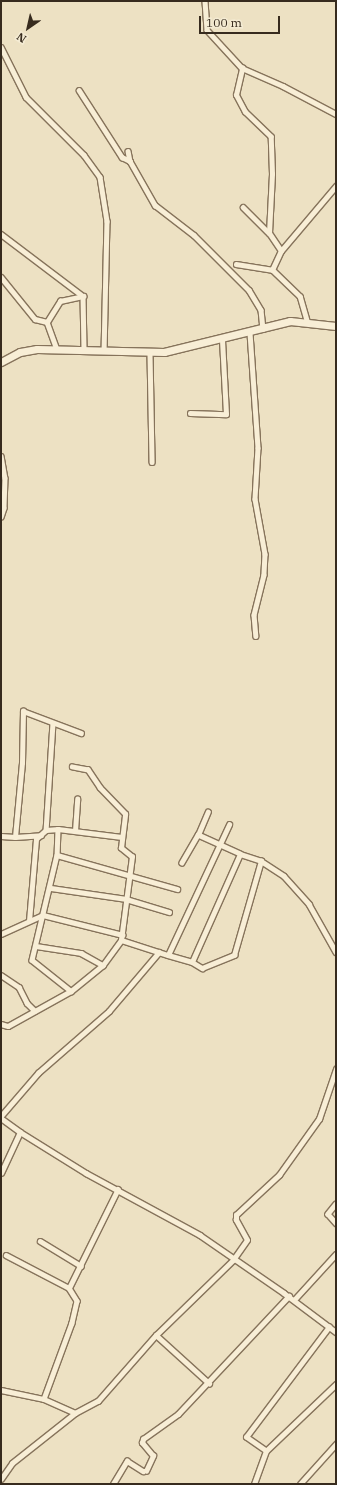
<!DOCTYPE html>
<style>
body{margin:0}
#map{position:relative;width:337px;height:1485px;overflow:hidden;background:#ede1c3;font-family:"IBM Plex Serif",serif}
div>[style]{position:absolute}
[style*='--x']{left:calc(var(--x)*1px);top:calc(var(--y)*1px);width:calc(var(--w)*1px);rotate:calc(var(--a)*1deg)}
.roads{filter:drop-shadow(1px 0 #86735b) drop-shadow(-1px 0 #86735b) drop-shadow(0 1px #86735b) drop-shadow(0 -1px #86735b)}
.street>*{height:4.5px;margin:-2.25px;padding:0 2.25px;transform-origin:2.25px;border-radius:2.25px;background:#f8eed6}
.secondary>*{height:7px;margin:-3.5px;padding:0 3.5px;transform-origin:3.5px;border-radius:3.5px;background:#f8eed6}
span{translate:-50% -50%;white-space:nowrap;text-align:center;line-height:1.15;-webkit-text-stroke:3.5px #f4ebd3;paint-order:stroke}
.frame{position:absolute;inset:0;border:2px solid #372b1e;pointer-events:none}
.north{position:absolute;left:8px;top:8px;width:40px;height:40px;-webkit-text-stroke:3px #f4ebd3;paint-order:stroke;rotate:214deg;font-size:11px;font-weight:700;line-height:16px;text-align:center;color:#372b1e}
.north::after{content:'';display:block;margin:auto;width:14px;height:18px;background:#372b1e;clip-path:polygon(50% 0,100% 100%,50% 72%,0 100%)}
.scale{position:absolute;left:199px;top:16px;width:81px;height:18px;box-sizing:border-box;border:2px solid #372b1e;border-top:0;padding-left:5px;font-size:12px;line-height:14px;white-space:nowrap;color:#372b1e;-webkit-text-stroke:3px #f4ebd3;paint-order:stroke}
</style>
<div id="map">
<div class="roads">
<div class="street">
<i style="--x:205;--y:1;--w:29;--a:86"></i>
<i style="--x:207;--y:30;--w:52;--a:47.4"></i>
<i style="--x:1;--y:47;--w:56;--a:63.4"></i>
<i style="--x:26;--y:97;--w:82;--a:45"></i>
<i style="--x:84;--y:155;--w:27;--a:54"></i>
<i style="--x:100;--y:177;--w:45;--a:81"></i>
<i style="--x:107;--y:221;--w:130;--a:91.3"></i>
<i style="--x:79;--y:90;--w:80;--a:57.3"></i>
<i style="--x:122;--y:157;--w:9;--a:27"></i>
<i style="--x:130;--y:161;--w:51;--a:60.4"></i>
<i style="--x:155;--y:205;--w:49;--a:37.6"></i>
<i style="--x:194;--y:235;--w:78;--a:45"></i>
<i style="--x:249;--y:290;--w:23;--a:59"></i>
<i style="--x:261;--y:310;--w:19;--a:84"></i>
<i style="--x:128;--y:151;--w:10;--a:79"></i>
<i style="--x:243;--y:207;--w:37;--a:45"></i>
<i style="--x:1;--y:234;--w:103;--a:37.1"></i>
<i style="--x:83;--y:296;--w:54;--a:88.9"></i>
<i style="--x:281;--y:251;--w:85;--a:-49.8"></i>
<i style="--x:236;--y:264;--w:36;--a:9"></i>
<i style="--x:1;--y:277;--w:54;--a:51"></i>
<i style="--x:35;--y:319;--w:12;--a:14"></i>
<i style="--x:47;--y:322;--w:29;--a:70"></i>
<i style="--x:47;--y:322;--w:25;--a:-58"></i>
<i style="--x:60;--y:301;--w:24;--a:-12"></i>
<i style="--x:307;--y:322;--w:26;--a:-106"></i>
<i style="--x:300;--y:297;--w:39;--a:-136"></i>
<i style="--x:272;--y:270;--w:21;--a:-65"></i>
<i style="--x:281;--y:251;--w:22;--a:-124"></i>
<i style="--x:269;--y:233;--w:59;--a:-87.1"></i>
<i style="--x:272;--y:174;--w:37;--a:-92"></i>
<i style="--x:271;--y:137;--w:36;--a:-136"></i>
<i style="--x:245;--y:112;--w:19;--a:-118"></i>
<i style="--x:236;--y:95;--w:28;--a:-77"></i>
<i style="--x:242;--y:68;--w:45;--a:23.7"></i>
<i style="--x:283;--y:86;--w:60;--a:27.8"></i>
<i style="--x:250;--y:333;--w:115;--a:86"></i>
<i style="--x:258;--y:448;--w:51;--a:93.4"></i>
<i style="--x:255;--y:499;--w:56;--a:79.7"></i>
<i style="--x:265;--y:554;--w:21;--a:93"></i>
<i style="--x:264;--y:575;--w:41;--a:104"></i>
<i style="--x:254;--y:615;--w:21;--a:85"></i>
<i style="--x:150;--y:354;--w:108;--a:88.9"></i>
<i style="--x:190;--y:413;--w:36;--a:2"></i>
<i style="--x:226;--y:414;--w:74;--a:-93.1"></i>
<i style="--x:1;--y:456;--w:22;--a:80"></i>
<i style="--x:5;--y:478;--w:30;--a:92"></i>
<i style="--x:4;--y:508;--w:9;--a:108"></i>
<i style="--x:53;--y:723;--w:107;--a:93.7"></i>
<i style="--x:46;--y:830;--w:12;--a:-5"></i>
<i style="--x:58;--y:829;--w:26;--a:92"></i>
<i style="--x:57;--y:855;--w:108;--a:103.4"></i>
<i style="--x:32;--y:960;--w:50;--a:38.5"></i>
<i style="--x:58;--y:829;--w:64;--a:7.1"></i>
<i style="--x:75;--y:831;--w:32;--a:-86"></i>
<i style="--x:198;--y:835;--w:25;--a:-67"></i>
<i style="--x:1;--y:836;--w:14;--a:4"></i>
<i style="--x:15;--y:837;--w:74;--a:-84.6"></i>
<i style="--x:22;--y:763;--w:52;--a:-88.9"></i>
<i style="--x:23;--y:711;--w:62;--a:20.8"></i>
<i style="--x:15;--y:837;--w:26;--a:-4"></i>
<i style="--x:240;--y:854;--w:22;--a:18"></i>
<i style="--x:261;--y:861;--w:27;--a:33"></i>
<i style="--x:284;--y:876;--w:38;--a:48"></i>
<i style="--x:309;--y:904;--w:55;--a:60.6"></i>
<i style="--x:57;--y:855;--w:125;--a:15.8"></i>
<i style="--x:51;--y:888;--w:76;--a:8.3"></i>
<i style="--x:126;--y:899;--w:45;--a:16.8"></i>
<i style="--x:29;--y:921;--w:82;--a:-85.1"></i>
<i style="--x:36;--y:839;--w:13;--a:-42"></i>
<i style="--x:1;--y:934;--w:46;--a:-24.3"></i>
<i style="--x:43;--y:915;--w:82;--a:14"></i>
<i style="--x:121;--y:940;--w:49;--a:17.7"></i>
<i style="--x:168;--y:955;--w:144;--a:-64.9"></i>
<i style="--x:36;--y:946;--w:46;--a:8.8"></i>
<i style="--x:81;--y:953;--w:25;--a:29"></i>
<i style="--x:168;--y:955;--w:25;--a:16"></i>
<i style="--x:192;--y:962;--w:118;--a:-66"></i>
<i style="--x:240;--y:854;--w:46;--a:-155.7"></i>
<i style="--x:198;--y:835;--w:32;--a:120"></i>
<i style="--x:192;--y:962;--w:12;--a:31"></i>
<i style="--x:202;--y:968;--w:35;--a:-22"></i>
<i style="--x:234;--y:955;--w:98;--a:-74"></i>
<i style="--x:1;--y:975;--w:22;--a:34"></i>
<i style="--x:19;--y:987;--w:18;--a:63"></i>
<i style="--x:27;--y:1003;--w:11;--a:45"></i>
<i style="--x:1;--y:1024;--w:7;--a:16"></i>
<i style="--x:8;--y:1026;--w:72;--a:-29.1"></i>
<i style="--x:71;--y:991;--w:41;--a:-39.1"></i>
<i style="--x:103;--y:965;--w:31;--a:-54"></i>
<i style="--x:121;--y:940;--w:84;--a:-82.5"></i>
<i style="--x:132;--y:857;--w:14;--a:-141"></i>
<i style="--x:121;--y:848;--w:34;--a:-83"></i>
<i style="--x:125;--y:814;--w:36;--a:-134"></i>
<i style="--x:100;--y:788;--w:22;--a:-124"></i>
<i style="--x:88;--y:770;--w:16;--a:-169"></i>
<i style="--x:1;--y:1116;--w:57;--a:-49.3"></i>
<i style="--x:38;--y:1073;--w:94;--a:-41.1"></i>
<i style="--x:109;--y:1011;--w:77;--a:-49.7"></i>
<i style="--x:1;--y:1118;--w:24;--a:36"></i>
<i style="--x:20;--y:1132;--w:78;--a:31.8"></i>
<i style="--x:86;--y:1173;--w:130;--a:28.5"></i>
<i style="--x:200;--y:1235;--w:102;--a:34.6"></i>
<i style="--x:284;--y:1293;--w:65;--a:36.9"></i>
<i style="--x:1;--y:1173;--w:45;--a:-65.1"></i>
<i style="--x:336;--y:1204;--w:13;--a:129"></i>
<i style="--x:328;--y:1214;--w:12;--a:48"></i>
<i style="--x:40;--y:1241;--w:48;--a:31.4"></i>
<i style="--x:6;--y:1255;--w:71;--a:27.6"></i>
<i style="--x:69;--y:1288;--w:15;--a:58"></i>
<i style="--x:77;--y:1301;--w:23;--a:103"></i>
<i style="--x:72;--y:1323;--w:81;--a:110.2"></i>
<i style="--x:69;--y:1288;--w:110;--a:-63.7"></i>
<i style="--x:294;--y:1300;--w:62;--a:-47.6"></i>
<i style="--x:156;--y:1335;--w:72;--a:42.2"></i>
<i style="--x:1;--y:1390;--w:44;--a:11.8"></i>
<i style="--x:44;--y:1399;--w:34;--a:24"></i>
<i style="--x:266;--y:1451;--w:97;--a:-43.7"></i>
<i style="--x:1;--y:1479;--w:19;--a:-55"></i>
<i style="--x:12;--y:1463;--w:80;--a:-38.4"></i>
<i style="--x:75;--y:1413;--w:26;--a:-28"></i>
<i style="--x:98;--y:1401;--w:88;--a:-48.7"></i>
<i style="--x:156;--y:1335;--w:107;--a:-44.2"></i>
<i style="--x:233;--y:1260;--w:24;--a:-55"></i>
<i style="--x:247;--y:1240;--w:23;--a:-119"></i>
<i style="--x:236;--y:1220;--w:5;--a:-90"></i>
<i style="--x:236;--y:1215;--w:59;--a:-42.9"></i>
<i style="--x:279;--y:1175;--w:69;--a:-54.5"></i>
<i style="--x:319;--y:1119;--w:53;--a:-71.2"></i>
<i style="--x:113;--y:1484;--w:27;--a:-59"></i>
<i style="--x:127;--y:1461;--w:19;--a:32"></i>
<i style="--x:143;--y:1471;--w:3;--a:0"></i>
<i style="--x:146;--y:1471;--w:17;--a:-65"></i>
<i style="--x:153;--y:1456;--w:17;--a:-130"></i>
<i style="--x:142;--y:1443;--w:4;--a:-76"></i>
<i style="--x:143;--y:1439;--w:43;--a:-35.5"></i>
<i style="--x:178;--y:1414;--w:162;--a:-46.8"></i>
<i style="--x:254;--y:1484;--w:35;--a:-70"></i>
<i style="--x:266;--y:1451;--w:24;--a:-145"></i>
<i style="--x:246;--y:1437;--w:138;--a:-53"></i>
<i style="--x:300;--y:1484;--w:54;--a:-48"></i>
</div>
<div class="secondary">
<i style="--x:1;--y:362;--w:21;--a:-28"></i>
<i style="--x:20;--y:352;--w:17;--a:-10"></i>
<i style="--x:37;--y:349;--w:127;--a:1.4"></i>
<i style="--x:164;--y:352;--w:130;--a:-13.8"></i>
<i style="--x:290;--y:321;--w:46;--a:6.2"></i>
</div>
</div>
<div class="frame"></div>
<div class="north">N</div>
<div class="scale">100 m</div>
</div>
